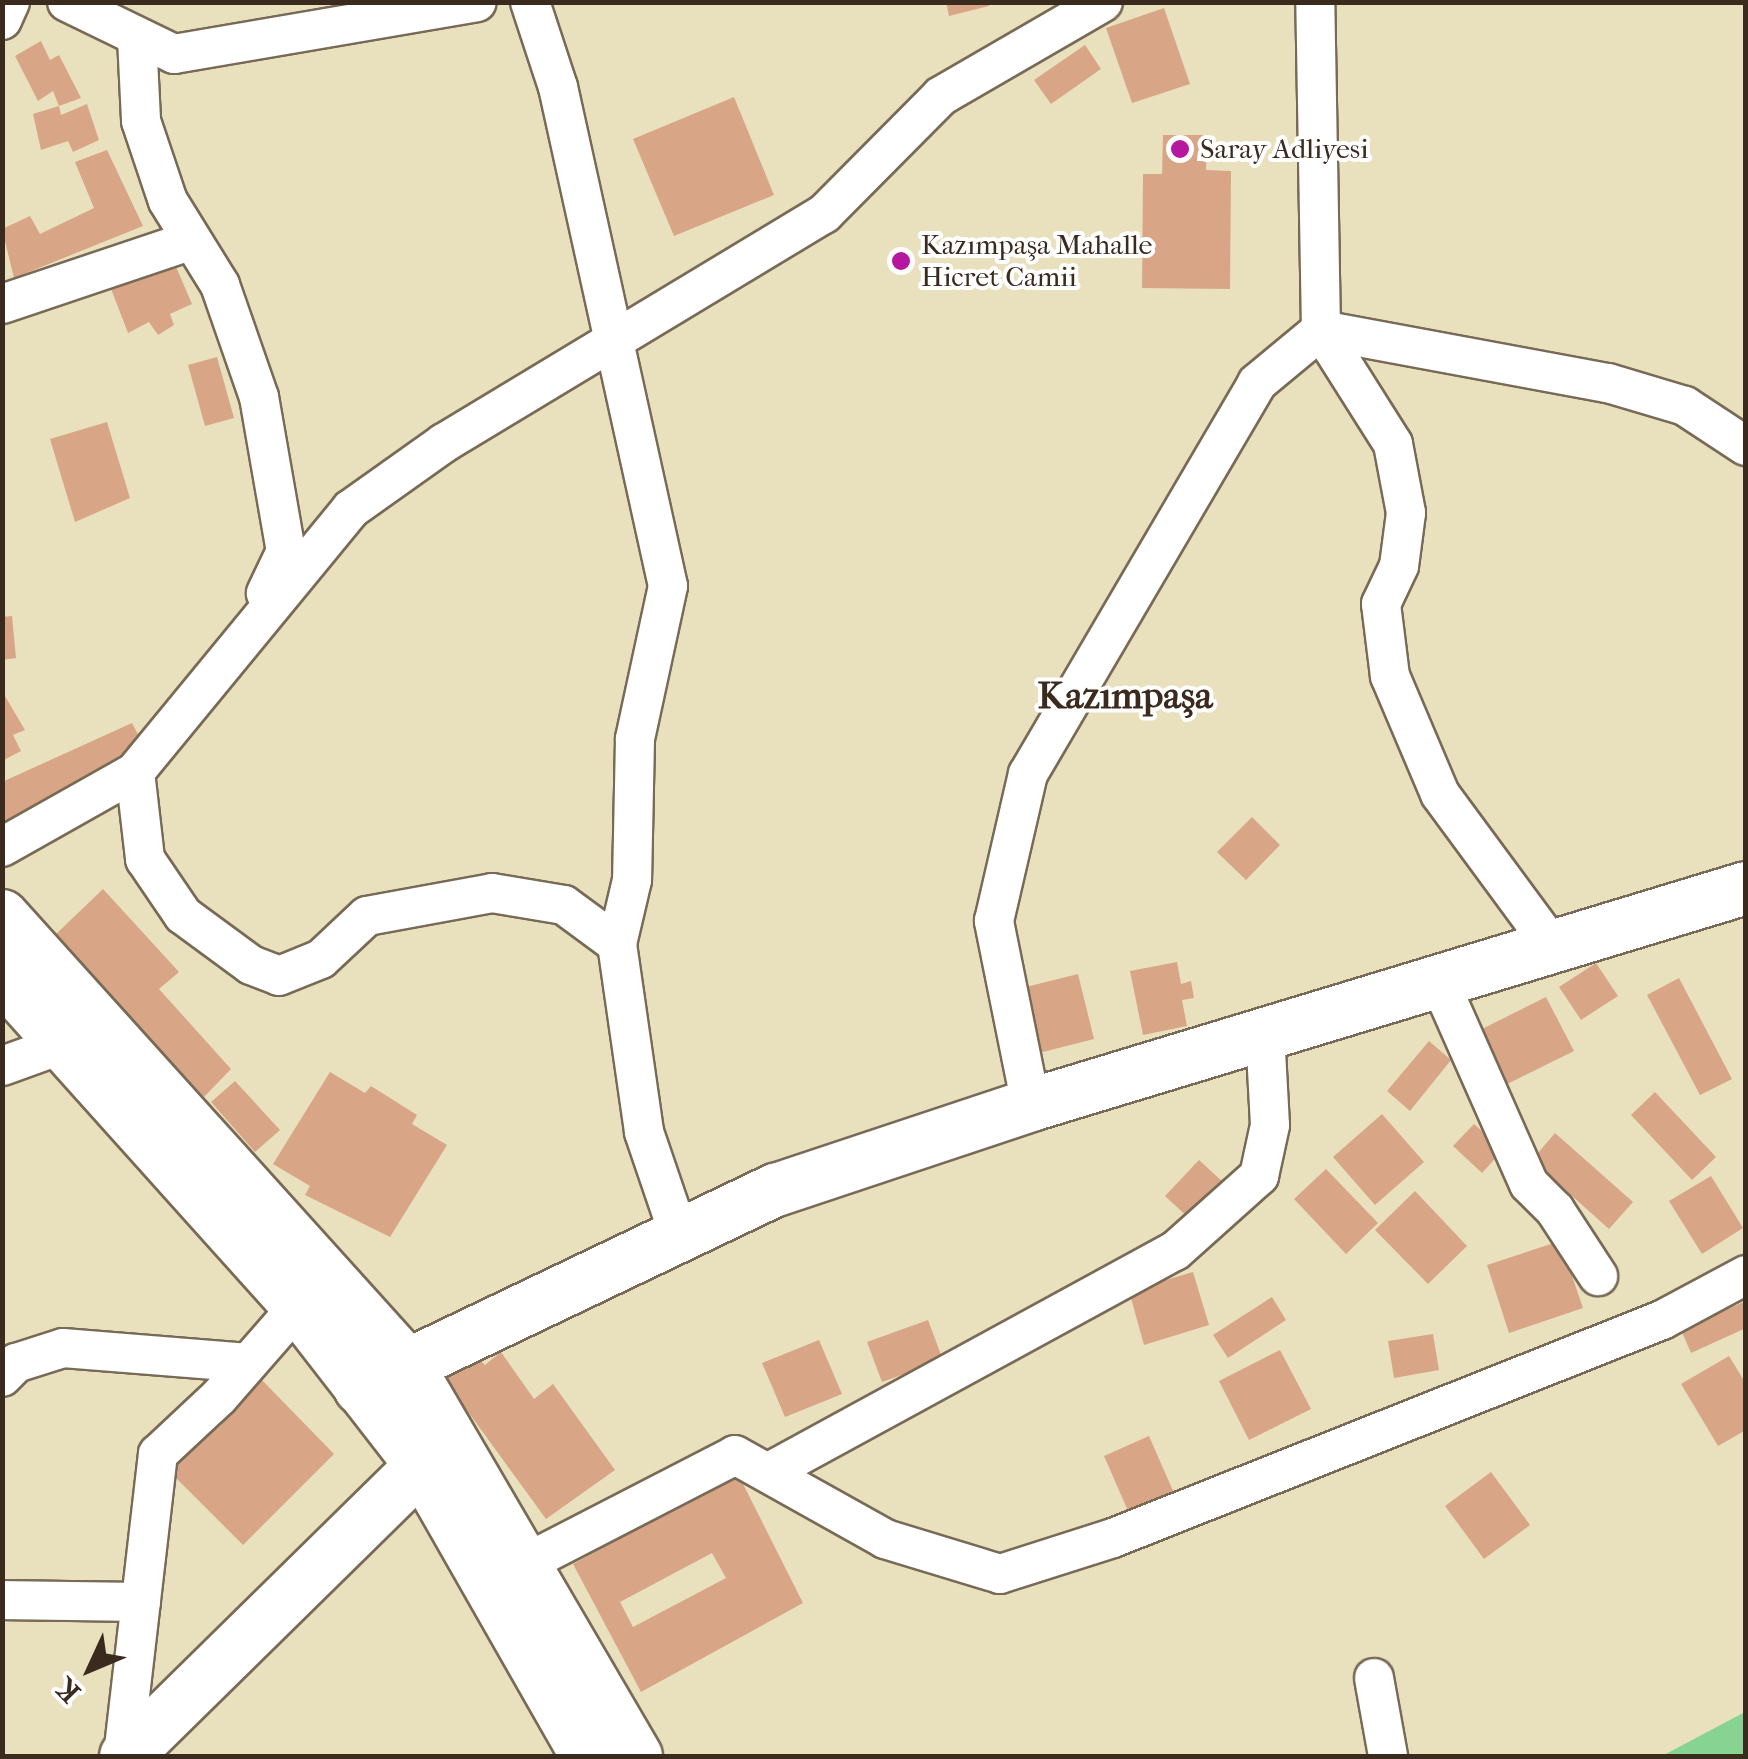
<!DOCTYPE html>
<meta charset="utf-8">
<style>
body{margin:0}
#map{position:relative;width:1748px;height:1759px;overflow:hidden;background:#e9e0bd;font-family:"IM FELL French Canon",serif}
div>[style]{position:absolute}
[style*='--x']{left:calc(var(--x)*1px);top:calc(var(--y)*1px);width:calc(var(--w)*1px);rotate:calc(var(--a)*1deg)}
.green>*{inset:0;background:#87d492}
.building>*{inset:0;background:#d8a687}
.roads{filter:drop-shadow(2px 0 #786a56) drop-shadow(-2px 0 #786a56) drop-shadow(0 2px #786a56) drop-shadow(0 -2px #786a56)}
.street>*{height:38px;margin:-19px;padding:0 19px;transform-origin:19px;border-radius:19px;background:#fff}
.secondary>*{height:52px;margin:-26px;padding:0 26px;transform-origin:26px;border-radius:26px;background:#fff}
.dots>*{width:28px;height:28px;translate:-50% -50%;box-sizing:border-box;border:5px solid #fff;border-radius:50%}
span{translate:-50% -50%;white-space:nowrap;text-align:center;line-height:1.15;-webkit-text-stroke:8px #fff;paint-order:stroke}
.poi-label{font-size:28px;color:#3b2a1e}
.left{translate:0 -50%;text-align:left}
.district-label{font-size:38px;color:#3b2a1e;font-weight:700}
.frame{position:absolute;inset:0;border:5px solid #3b2a1e;pointer-events:none}
.north{position:absolute;left:40px;top:1619px;width:100px;height:100px;-webkit-text-stroke:8px #fff;paint-order:stroke;rotate:226deg;font-size:28px;font-weight:700;line-height:40px;text-align:center;color:#3b2a1e}
.north::after{content:'';display:block;margin:auto;width:35px;height:45px;background:#3b2a1e;clip-path:polygon(50% 0,100% 100%,50% 72%,0 100%)}
</style>
<div id="map">
<div class="green">
<i style="clip-path:polygon(1745px 1712px,1745px 1756px,1662px 1756px)"></i>
</div>
<div class="building">
<i style="clip-path:polygon(946px 2px,988px 2px,989px 6px,949px 16px)"></i>
<i style="clip-path:polygon(1164px 8px,1190px 84px,1132px 103px,1106px 28px)"></i>
<i style="clip-path:polygon(41px 41px,50px 60px,59px 55px,81px 98px,59px 106px,61px 115px,87px 104px,99px 140px,73px 152px,68px 141px,41px 150px,33px 114px,59px 106px,53px 91px,38px 101px,15px 56px)"></i>
<i style="clip-path:polygon(1085px 45px,1101px 69px,1051px 104px,1034px 80px)"></i>
<i style="clip-path:polygon(734px 97px,774px 195px,674px 236px,633px 139px)"></i>
<i style="clip-path:polygon(1163px 135px,1207px 135px,1206px 170px,1231px 171px,1230px 289px,1142px 288px,1143px 174px,1162px 174px)"></i>
<i style="clip-path:polygon(107px 150px,143px 226px,14px 278px,2px 229px,30px 216px,40px 234px,94px 208px,75px 162px)"></i>
<i style="clip-path:polygon(171px 255px,192px 304px,170px 314px,174px 325px,158px 335px,149px 322px,128px 333px,108px 281px)"></i>
<i style="clip-path:polygon(217px 357px,234px 418px,205px 426px,188px 365px)"></i>
<i style="clip-path:polygon(107px 422px,130px 498px,75px 522px,50px 439px)"></i>
<i style="clip-path:polygon(12px 616px,16px 658px,2px 660px,2px 617px)"></i>
<i style="clip-path:polygon(2px 691px,25px 730px,13px 735px,21px 751px,2px 761px)"></i>
<i style="clip-path:polygon(132px 723px,145px 748px,2px 826px,2px 782px)"></i>
<i style="clip-path:polygon(1252px 817px,1280px 845px,1246px 880px,1217px 852px)"></i>
<i style="clip-path:polygon(103px 889px,179px 972px,159px 989px,231px 1069px,204px 1097px,54px 936px)"></i>
<i style="clip-path:polygon(1177px 962px,1181px 984px,1191px 981px,1194px 998px,1182px 1000px,1187px 1026px,1143px 1035px,1130px 971px)"></i>
<i style="clip-path:polygon(1596px 963px,1618px 996px,1581px 1020px,1559px 987px)"></i>
<i style="clip-path:polygon(1078px 974px,1094px 1039px,1035px 1054px,1018px 989px)"></i>
<i style="clip-path:polygon(1679px 978px,1732px 1079px,1700px 1095px,1647px 995px)"></i>
<i style="clip-path:polygon(1546px 997px,1574px 1051px,1503px 1086px,1476px 1032px)"></i>
<i style="clip-path:polygon(1429px 1041px,1451px 1060px,1410px 1111px,1387px 1091px)"></i>
<i style="clip-path:polygon(330px 1072px,365px 1093px,371px 1086px,417px 1115px,412px 1124px,447px 1145px,390px 1237px,305px 1195px,310px 1186px,273px 1164px)"></i>
<i style="clip-path:polygon(235px 1081px,280px 1130px,255px 1152px,211px 1102px)"></i>
<i style="clip-path:polygon(1655px 1092px,1716px 1157px,1692px 1180px,1631px 1115px)"></i>
<i style="clip-path:polygon(1382px 1114px,1424px 1162px,1375px 1205px,1333px 1157px)"></i>
<i style="clip-path:polygon(1474px 1124px,1503px 1150px,1482px 1173px,1453px 1146px)"></i>
<i style="clip-path:polygon(1555px 1133px,1633px 1202px,1609px 1229px,1532px 1160px)"></i>
<i style="clip-path:polygon(1199px 1160px,1225px 1184px,1191px 1220px,1165px 1196px)"></i>
<i style="clip-path:polygon(1326px 1169px,1378px 1223px,1346px 1254px,1294px 1199px)"></i>
<i style="clip-path:polygon(1711px 1176px,1743px 1228px,1702px 1254px,1669px 1201px)"></i>
<i style="clip-path:polygon(1415px 1191px,1467px 1246px,1428px 1284px,1375px 1230px)"></i>
<i style="clip-path:polygon(1560px 1241px,1583px 1308px,1509px 1333px,1487px 1265px)"></i>
<i style="clip-path:polygon(1193px 1272px,1209px 1325px,1144px 1345px,1129px 1291px)"></i>
<i style="clip-path:polygon(1272px 1297px,1286px 1320px,1228px 1358px,1213px 1335px)"></i>
<i style="clip-path:polygon(1746px 1301px,1746px 1328px,1691px 1353px,1681px 1330px)"></i>
<i style="clip-path:polygon(928px 1320px,943px 1360px,882px 1382px,867px 1342px)"></i>
<i style="clip-path:polygon(1433px 1334px,1439px 1370px,1394px 1378px,1388px 1341px)"></i>
<i style="clip-path:polygon(819px 1340px,842px 1394px,785px 1417px,762px 1363px)"></i>
<i style="clip-path:polygon(1280px 1350px,1311px 1409px,1249px 1440px,1219px 1381px)"></i>
<i style="clip-path:polygon(472px 1352px,485px 1365px,501px 1352px,534px 1399px,553px 1384px,615px 1470px,546px 1519px,445px 1380px)"></i>
<i style="clip-path:polygon(1729px 1356px,1746px 1384px,1746px 1430px,1718px 1446px,1681px 1384px)"></i>
<i style="clip-path:polygon(260px 1378px,334px 1454px,243px 1545px,167px 1469px)"></i>
<i style="clip-path:polygon(1149px 1436px,1177px 1500px,1132px 1520px,1104px 1456px)"></i>
<i style="clip-path:polygon(1491px 1472px,1530px 1525px,1484px 1559px,1445px 1506px)"></i>
<i style="clip-path:polygon(evenodd,738px 1474px,803px 1603px,641px 1692px,573px 1564px,738px 1474px,712px 1553px,726px 1578px,633px 1627px,620px 1602px,712px 1553px)"></i>
</div>
<div class="roads">
<div class="street">
<i style="--x:67;--y:2;--w:119;--a:25.9"></i>
<i style="--x:174;--y:54;--w:307;--a:-9.7"></i>
<i style="--x:530;--y:2;--w:89;--a:71.8"></i>
<i style="--x:558;--y:87;--w:511;--a:77.57"></i>
<i style="--x:668;--y:586;--w:157;--a:102.2"></i>
<i style="--x:635;--y:739;--w:141;--a:91.2"></i>
<i style="--x:632;--y:880;--w:66;--a:103.2"></i>
<i style="--x:617;--y:944;--w:190;--a:81.8"></i>
<i style="--x:644;--y:1132;--w:109;--a:71.2"></i>
<i style="--x:2;--y:20;--w:20;--a:-66"></i>
<i style="--x:137;--y:38;--w:83;--a:87.2"></i>
<i style="--x:141;--y:121;--w:84;--a:71.4"></i>
<i style="--x:168;--y:201;--w:99;--a:58.2"></i>
<i style="--x:220;--y:285;--w:119;--a:70.8"></i>
<i style="--x:259;--y:397;--w:156;--a:80.1"></i>
<i style="--x:286;--y:551;--w:47;--a:115.5"></i>
<i style="--x:2;--y:304;--w:200;--a:-18.6"></i>
<i style="--x:1321;--y:330;--w:135;--a:57.7"></i>
<i style="--x:1393;--y:444;--w:70;--a:79.3"></i>
<i style="--x:1406;--y:513;--w:53;--a:97.5"></i>
<i style="--x:1399;--y:566;--w:42;--a:115.3"></i>
<i style="--x:1381;--y:604;--w:73;--a:82.9"></i>
<i style="--x:1390;--y:676;--w:128;--a:67"></i>
<i style="--x:1440;--y:794;--w:189;--a:53.6"></i>
<i style="--x:1321;--y:330;--w:292;--a:10.5"></i>
<i style="--x:1608;--y:383;--w:80;--a:16.6"></i>
<i style="--x:1685;--y:406;--w:73;--a:33.3"></i>
<i style="--x:135;--y:772;--w:88;--a:83.4"></i>
<i style="--x:145;--y:859;--w:68;--a:55.8"></i>
<i style="--x:183;--y:915;--w:84;--a:36.3"></i>
<i style="--x:251;--y:965;--w:30;--a:21"></i>
<i style="--x:279;--y:976;--w:45;--a:-22"></i>
<i style="--x:321;--y:959;--w:63;--a:-43.1"></i>
<i style="--x:367;--y:916;--w:127;--a:-10.4"></i>
<i style="--x:492;--y:893;--w:73;--a:9.5"></i>
<i style="--x:564;--y:905;--w:66;--a:36.3"></i>
<i style="--x:2;--y:847;--w:153;--a:-29.4"></i>
<i style="--x:135;--y:772;--w:340;--a:-50.6"></i>
<i style="--x:351;--y:509;--w:114;--a:-35.4"></i>
<i style="--x:444;--y:443;--w:444;--a:-31.1"></i>
<i style="--x:824;--y:214;--w:166;--a:-45.2"></i>
<i style="--x:941;--y:96;--w:187;--a:-30.1"></i>
<i style="--x:1439;--y:981;--w:222;--a:66.1"></i>
<i style="--x:1529;--y:1184;--w:37;--a:45"></i>
<i style="--x:1555;--y:1210;--w:79;--a:56.9"></i>
<i style="--x:2;--y:1066;--w:65;--a:-19.8"></i>
<i style="--x:1031;--y:1105;--w:188;--a:-101.4"></i>
<i style="--x:994;--y:921;--w:151;--a:-77"></i>
<i style="--x:1028;--y:774;--w:453;--a:-59.6"></i>
<i style="--x:1257;--y:383;--w:83;--a:-39.6"></i>
<i style="--x:1321;--y:330;--w:328;--a:-91"></i>
<i style="--x:2;--y:1377;--w:20;--a:-45"></i>
<i style="--x:16;--y:1363;--w:49;--a:-17.7"></i>
<i style="--x:63;--y:1348;--w:186;--a:4.6"></i>
<i style="--x:769;--y:1472;--w:462;--a:-28.6"></i>
<i style="--x:1175;--y:1251;--w:113;--a:-41.8"></i>
<i style="--x:1259;--y:1176;--w:52;--a:-77.8"></i>
<i style="--x:1270;--y:1125;--w:91;--a:-93.1"></i>
<i style="--x:503;--y:1575;--w:261;--a:-27.3"></i>
<i style="--x:735;--y:1455;--w:172;--a:29.2"></i>
<i style="--x:885;--y:1539;--w:120;--a:16.9"></i>
<i style="--x:1000;--y:1574;--w:119;--a:-17.7"></i>
<i style="--x:1113;--y:1538;--w:591;--a:-21.66"></i>
<i style="--x:1662;--y:1320;--w:95;--a:-28.2"></i>
<i style="--x:2;--y:1600;--w:139;--a:0.8"></i>
<i style="--x:1374;--y:1678;--w:79;--a:79.8"></i>
<i style="--x:123;--y:1756;--w:304;--a:-83.4"></i>
<i style="--x:158;--y:1454;--w:83;--a:-43.1"></i>
<i style="--x:219;--y:1397;--w:145;--a:-48.9"></i>
</div>
<div class="secondary">
<i style="--x:2;--y:916;--w:606;--a:47.94"></i>
<i style="--x:408;--y:1366;--w:452;--a:59.7"></i>
<i style="--x:2;--y:976;--w:442;--a:48.1"></i>
<i style="--x:297;--y:1305;--w:202;--a:52.2"></i>
<i style="--x:421;--y:1465;--w:335;--a:60.3"></i>
<i style="--x:360;--y:1388;--w:461;--a:-25.5"></i>
<i style="--x:776;--y:1190;--w:269;--a:-18.4"></i>
<i style="--x:1031;--y:1105;--w:747;--a:-16.88"></i>
<i style="--x:126;--y:1756;--w:448;--a:-44.5"></i>
</div>
</div>
<div class="dots">
<i style="left:1180px;top:149px;background:#b5179e"></i>
<i style="left:901px;top:261px;background:#b5179e"></i>
</div>
<div class="poi-label">
<span class="left" style="left:1200px;top:149px">Saray Adliyesi</span>
<span class="left" style="left:921px;top:261px">Kazımpaşa Mahalle<br>Hicret Camii</span>
</div>
<div class="district-label">
<span style="left:1125px;top:696px">Kazımpaşa</span>
</div>
<div class="frame"></div>
<div class="north">K</div>
</div>
